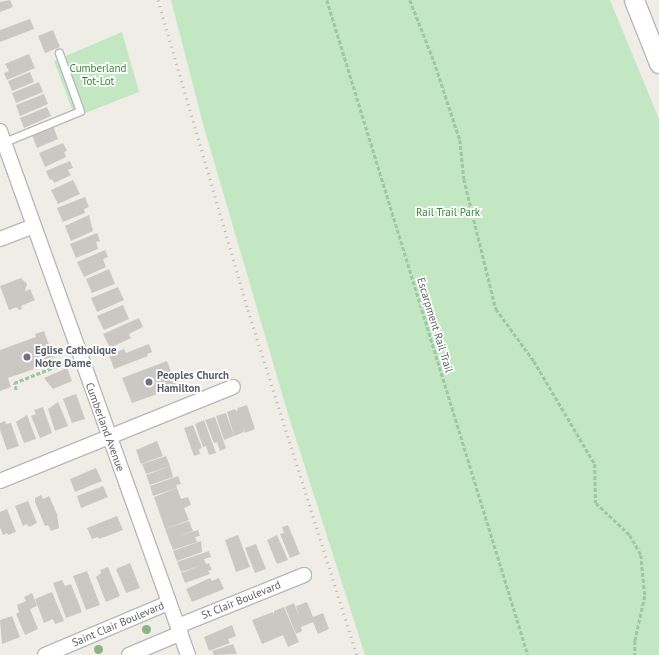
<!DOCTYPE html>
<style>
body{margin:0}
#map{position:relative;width:659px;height:655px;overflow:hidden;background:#f0ede6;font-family:"PT Sans",sans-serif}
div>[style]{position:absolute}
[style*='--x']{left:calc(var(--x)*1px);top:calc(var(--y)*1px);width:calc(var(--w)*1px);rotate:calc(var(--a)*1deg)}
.green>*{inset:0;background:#c4e7c3}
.building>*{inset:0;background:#cbc8c3}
.path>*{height:2.5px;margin-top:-1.25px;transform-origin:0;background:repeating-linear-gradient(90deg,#9cc8a6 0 4px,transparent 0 6px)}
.roads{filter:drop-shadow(1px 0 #b6b9bc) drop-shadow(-1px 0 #b6b9bc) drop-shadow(0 1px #b6b9bc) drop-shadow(0 -1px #b6b9bc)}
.service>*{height:7px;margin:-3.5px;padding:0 3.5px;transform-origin:3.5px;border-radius:3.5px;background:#fff}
.minor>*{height:14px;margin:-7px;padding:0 7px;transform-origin:7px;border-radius:7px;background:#fff}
.secondary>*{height:19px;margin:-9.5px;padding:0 9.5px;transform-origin:9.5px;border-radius:9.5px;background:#fff}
.rail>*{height:3px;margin-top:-1.5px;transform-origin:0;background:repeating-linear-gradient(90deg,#b4b5b6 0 1px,transparent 0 6px)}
.trees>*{width:9px;height:9px;margin:-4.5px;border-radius:50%;background:#8ab486}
.dots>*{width:11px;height:11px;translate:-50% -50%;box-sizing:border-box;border:2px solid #fff;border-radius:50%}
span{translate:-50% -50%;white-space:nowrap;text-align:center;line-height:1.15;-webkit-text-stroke:3.5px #fff;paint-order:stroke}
.park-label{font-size:11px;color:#368537}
.street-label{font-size:11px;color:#5d6266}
.worship-label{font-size:11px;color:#5b616d;font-weight:700}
.left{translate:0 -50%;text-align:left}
</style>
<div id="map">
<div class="green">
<i style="clip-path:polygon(171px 0,610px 0,659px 119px,659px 655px,365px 655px,288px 414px,203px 124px)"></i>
<i style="clip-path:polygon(122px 32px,139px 92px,75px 117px,54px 61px)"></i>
</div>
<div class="building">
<i style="clip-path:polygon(10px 0,13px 7px,0 12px,0 2px)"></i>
<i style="clip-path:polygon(30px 19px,34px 29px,0 42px,0 30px)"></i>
<i style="clip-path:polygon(53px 30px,60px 47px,45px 53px,38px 36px)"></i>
<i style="clip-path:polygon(29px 54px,35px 68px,7px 80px,4px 73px,9px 71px,5px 64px)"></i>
<i style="clip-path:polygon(30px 72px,34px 82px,12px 91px,8px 81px)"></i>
<i style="clip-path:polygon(39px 82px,43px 92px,16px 103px,12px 93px)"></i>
<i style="clip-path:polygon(44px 94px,48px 104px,20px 116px,16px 105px)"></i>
<i style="clip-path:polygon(47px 107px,51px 116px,24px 128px,20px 118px)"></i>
<i style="clip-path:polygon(53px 126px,58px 139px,37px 148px,32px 135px)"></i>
<i style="clip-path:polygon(63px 143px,67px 151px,64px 152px,66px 157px,45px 167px,39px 153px)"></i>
<i style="clip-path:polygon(70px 161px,73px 168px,68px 170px,71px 175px,54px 183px,52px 179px,50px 180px,46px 171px)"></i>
<i style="clip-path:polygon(73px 180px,80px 194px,58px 204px,51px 190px)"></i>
<i style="clip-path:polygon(85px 197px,89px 207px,84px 209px,85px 213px,63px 222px,57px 208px)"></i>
<i style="clip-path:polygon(89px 215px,93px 231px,71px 241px,65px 226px)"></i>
<i style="clip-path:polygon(97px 233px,100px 241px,96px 242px,98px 249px,76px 258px,70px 244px)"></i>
<i style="clip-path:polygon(105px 250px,108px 257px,103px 259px,106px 267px,84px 277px,77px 262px)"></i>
<i style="clip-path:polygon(109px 269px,115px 284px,92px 293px,86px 279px)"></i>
<i style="clip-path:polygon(21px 278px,27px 284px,25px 291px,30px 289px,35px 300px,21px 306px,22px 309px,19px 310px,17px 307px,9px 310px,0 286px)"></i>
<i style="clip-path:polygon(118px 287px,124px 300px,97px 312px,91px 298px)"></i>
<i style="clip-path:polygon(123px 305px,129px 319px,104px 330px,97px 316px)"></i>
<i style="clip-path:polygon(139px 318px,143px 327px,129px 334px,131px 338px,110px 348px,103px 334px)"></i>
<i style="clip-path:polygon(44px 331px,56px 365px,47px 368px,46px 365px,8px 378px,11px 387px,0 391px,0 350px,36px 337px,35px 334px)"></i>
<i style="clip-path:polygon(149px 344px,152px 352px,147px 354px,148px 356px,114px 369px,109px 355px,124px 349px,126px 353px)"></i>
<i style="clip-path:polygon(167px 361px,177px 387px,132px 403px,122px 378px)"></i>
<i style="clip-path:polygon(67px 368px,72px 381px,53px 389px,44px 378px)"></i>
<i style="clip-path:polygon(76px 394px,85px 419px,72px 423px,63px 399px)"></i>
<i style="clip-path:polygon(58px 402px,68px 426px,55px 431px,48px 409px)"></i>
<i style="clip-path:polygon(247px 405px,255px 429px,245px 433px,242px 425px,244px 432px,234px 436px,227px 412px,235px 409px,237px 412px,238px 408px)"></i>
<i style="clip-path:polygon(43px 407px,52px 433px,40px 438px,31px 416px,36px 414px,34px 410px)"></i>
<i style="clip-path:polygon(226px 413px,234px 436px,224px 440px,216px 416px)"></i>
<i style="clip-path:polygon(27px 415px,36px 439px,24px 443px,16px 422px)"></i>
<i style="clip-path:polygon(215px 417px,226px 448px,220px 451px,217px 442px,214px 443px,205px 420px)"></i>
<i style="clip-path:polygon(204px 420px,216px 453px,209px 455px,206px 446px,203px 447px,195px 424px)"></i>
<i style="clip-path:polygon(5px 421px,6px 424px,11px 423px,19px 446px,7px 450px,0 430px,0 423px)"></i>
<i style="clip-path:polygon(193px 425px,202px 448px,199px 449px,200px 454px,194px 456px,184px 428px)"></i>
<i style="clip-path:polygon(157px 441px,163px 456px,141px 464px,136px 450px)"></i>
<i style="clip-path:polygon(166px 456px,170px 466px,146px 474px,142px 464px)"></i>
<i style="clip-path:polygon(170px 466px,173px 477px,150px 485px,146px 475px)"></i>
<i style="clip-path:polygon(96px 468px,102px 481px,75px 492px,70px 479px)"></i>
<i style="clip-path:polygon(178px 476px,181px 484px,176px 485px,177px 488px,153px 496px,150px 486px)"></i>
<i style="clip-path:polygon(103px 486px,108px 497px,81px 508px,77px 496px)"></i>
<i style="clip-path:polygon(177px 488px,181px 499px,188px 497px,191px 505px,184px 508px,189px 520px,165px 529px,154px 497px)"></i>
<i style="clip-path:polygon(41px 495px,43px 499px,49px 496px,57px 514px,59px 528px,51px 531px,48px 525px,45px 526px,35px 502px,35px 498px)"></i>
<i style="clip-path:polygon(28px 501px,37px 523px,29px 527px,27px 524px,23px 526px,15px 506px)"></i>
<i style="clip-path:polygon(7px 509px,16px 532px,8px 535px,7px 533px,3px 535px,0 527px,0 512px)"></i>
<i style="clip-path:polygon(117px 516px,123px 530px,99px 539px,98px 537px,92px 539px,87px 528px)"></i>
<i style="clip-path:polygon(189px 521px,193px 531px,178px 536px,198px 530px,200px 536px,195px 537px,197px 542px,173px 550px,165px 529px)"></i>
<i style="clip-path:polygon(288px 525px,300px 554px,290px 558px,280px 534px,284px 533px,282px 527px)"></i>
<i style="clip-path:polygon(238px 535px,250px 567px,236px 572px,225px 540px)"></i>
<i style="clip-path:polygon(277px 535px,288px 560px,277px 564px,267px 540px)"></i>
<i style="clip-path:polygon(201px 541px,202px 552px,177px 561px,173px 551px)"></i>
<i style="clip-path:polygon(256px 544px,266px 569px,255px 573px,245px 548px)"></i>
<i style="clip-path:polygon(209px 551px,211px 557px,204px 559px,206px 564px,209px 563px,212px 570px,208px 571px,210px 574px,185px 583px,181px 573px,202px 565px,181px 572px,177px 562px)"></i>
<i style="clip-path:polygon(130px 563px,140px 588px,126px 593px,116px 569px)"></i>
<i style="clip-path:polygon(108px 567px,120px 596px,106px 602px,96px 577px,101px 573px,100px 570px)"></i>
<i style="clip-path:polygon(87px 571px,100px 605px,86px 610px,73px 576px)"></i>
<i style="clip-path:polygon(210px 578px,212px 581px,219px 578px,224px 589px,192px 602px,186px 589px)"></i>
<i style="clip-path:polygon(62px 580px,65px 586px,71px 584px,82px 612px,66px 618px,53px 583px)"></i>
<i style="clip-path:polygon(52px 592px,64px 621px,55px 624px,53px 619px,44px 623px,35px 599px)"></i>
<i style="clip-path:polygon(32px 593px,37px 606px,30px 609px,38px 629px,25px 635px,16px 614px,19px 612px,17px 605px,26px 601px,24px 597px)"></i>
<i style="clip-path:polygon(307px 602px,313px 617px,323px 613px,329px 629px,318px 634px,313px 622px,301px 627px,302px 631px,296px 634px,285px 607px,294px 603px,300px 618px,296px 606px)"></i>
<i style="clip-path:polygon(284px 607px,299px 642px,288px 647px,283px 635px,262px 644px,252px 620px,273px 612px,274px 615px,274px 611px)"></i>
<i style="clip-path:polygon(12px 616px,20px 637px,2px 644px,0 620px)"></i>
<i style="clip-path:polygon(232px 625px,236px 636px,228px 639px,230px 643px,209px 651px,204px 637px)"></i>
<i style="clip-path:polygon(233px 644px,237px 654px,214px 655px,212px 651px)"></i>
</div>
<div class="path">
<i style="--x:327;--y:0;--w:685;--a:72.94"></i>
<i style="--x:410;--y:0;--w:66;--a:68.5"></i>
<i style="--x:434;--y:61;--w:83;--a:71.8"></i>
<i style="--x:460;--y:140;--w:39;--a:84"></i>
<i style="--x:464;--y:179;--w:134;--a:76.2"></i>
<i style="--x:496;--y:309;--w:64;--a:53.8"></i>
<i style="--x:534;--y:361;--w:120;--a:59.4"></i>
<i style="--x:595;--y:464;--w:39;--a:89"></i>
<i style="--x:596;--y:503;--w:47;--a:43.3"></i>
<i style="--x:630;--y:535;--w:23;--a:61"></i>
<i style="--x:641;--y:555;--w:41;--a:84.4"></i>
<i style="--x:645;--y:596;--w:46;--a:102.5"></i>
<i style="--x:635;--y:641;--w:14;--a:90"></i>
<i style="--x:16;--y:390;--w:7;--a:-106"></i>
<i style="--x:14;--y:383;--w:57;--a:-21.6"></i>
</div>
<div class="roads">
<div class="service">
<i style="--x:4;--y:142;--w:82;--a:-22.2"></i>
<i style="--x:80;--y:111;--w:62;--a:-109.9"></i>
</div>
<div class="minor">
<i style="--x:0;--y:131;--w:557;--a:70.26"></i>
<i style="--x:0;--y:239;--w:36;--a:-21"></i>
<i style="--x:0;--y:481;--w:251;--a:-22"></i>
<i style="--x:178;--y:626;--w:136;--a:-22"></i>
<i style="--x:45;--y:655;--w:134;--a:-22.9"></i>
<i style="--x:129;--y:655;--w:56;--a:-22.9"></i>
</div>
<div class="secondary">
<i style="--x:634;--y:0;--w:68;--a:68.4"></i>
</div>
</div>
<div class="rail">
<i style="--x:158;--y:0;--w:323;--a:73.8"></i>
<i style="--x:248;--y:310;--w:362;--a:72.5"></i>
</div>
<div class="trees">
<i style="left:146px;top:629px"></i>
<i style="left:98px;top:649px"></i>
</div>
<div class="dots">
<i style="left:27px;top:357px;background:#6b7280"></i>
<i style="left:149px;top:382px;background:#6b7280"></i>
</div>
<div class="park-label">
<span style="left:98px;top:75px">Cumberland<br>Tot-Lot</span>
<span style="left:448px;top:212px">Rail Trail Park</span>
</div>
<div class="street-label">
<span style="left:435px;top:325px;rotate:73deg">Escarpment Rail Trail</span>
<span style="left:105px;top:427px;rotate:70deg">Cumberland Avenue</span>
<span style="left:241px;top:600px;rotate:-22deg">St Clair Boulevard</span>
<span style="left:118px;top:624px;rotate:-23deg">Saint Clair Boulevard</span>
</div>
<div class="worship-label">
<span class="left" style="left:35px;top:357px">Eglise Catholique<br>Notre Dame</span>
<span class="left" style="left:157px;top:382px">Peoples Church<br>Hamilton</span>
</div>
</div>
